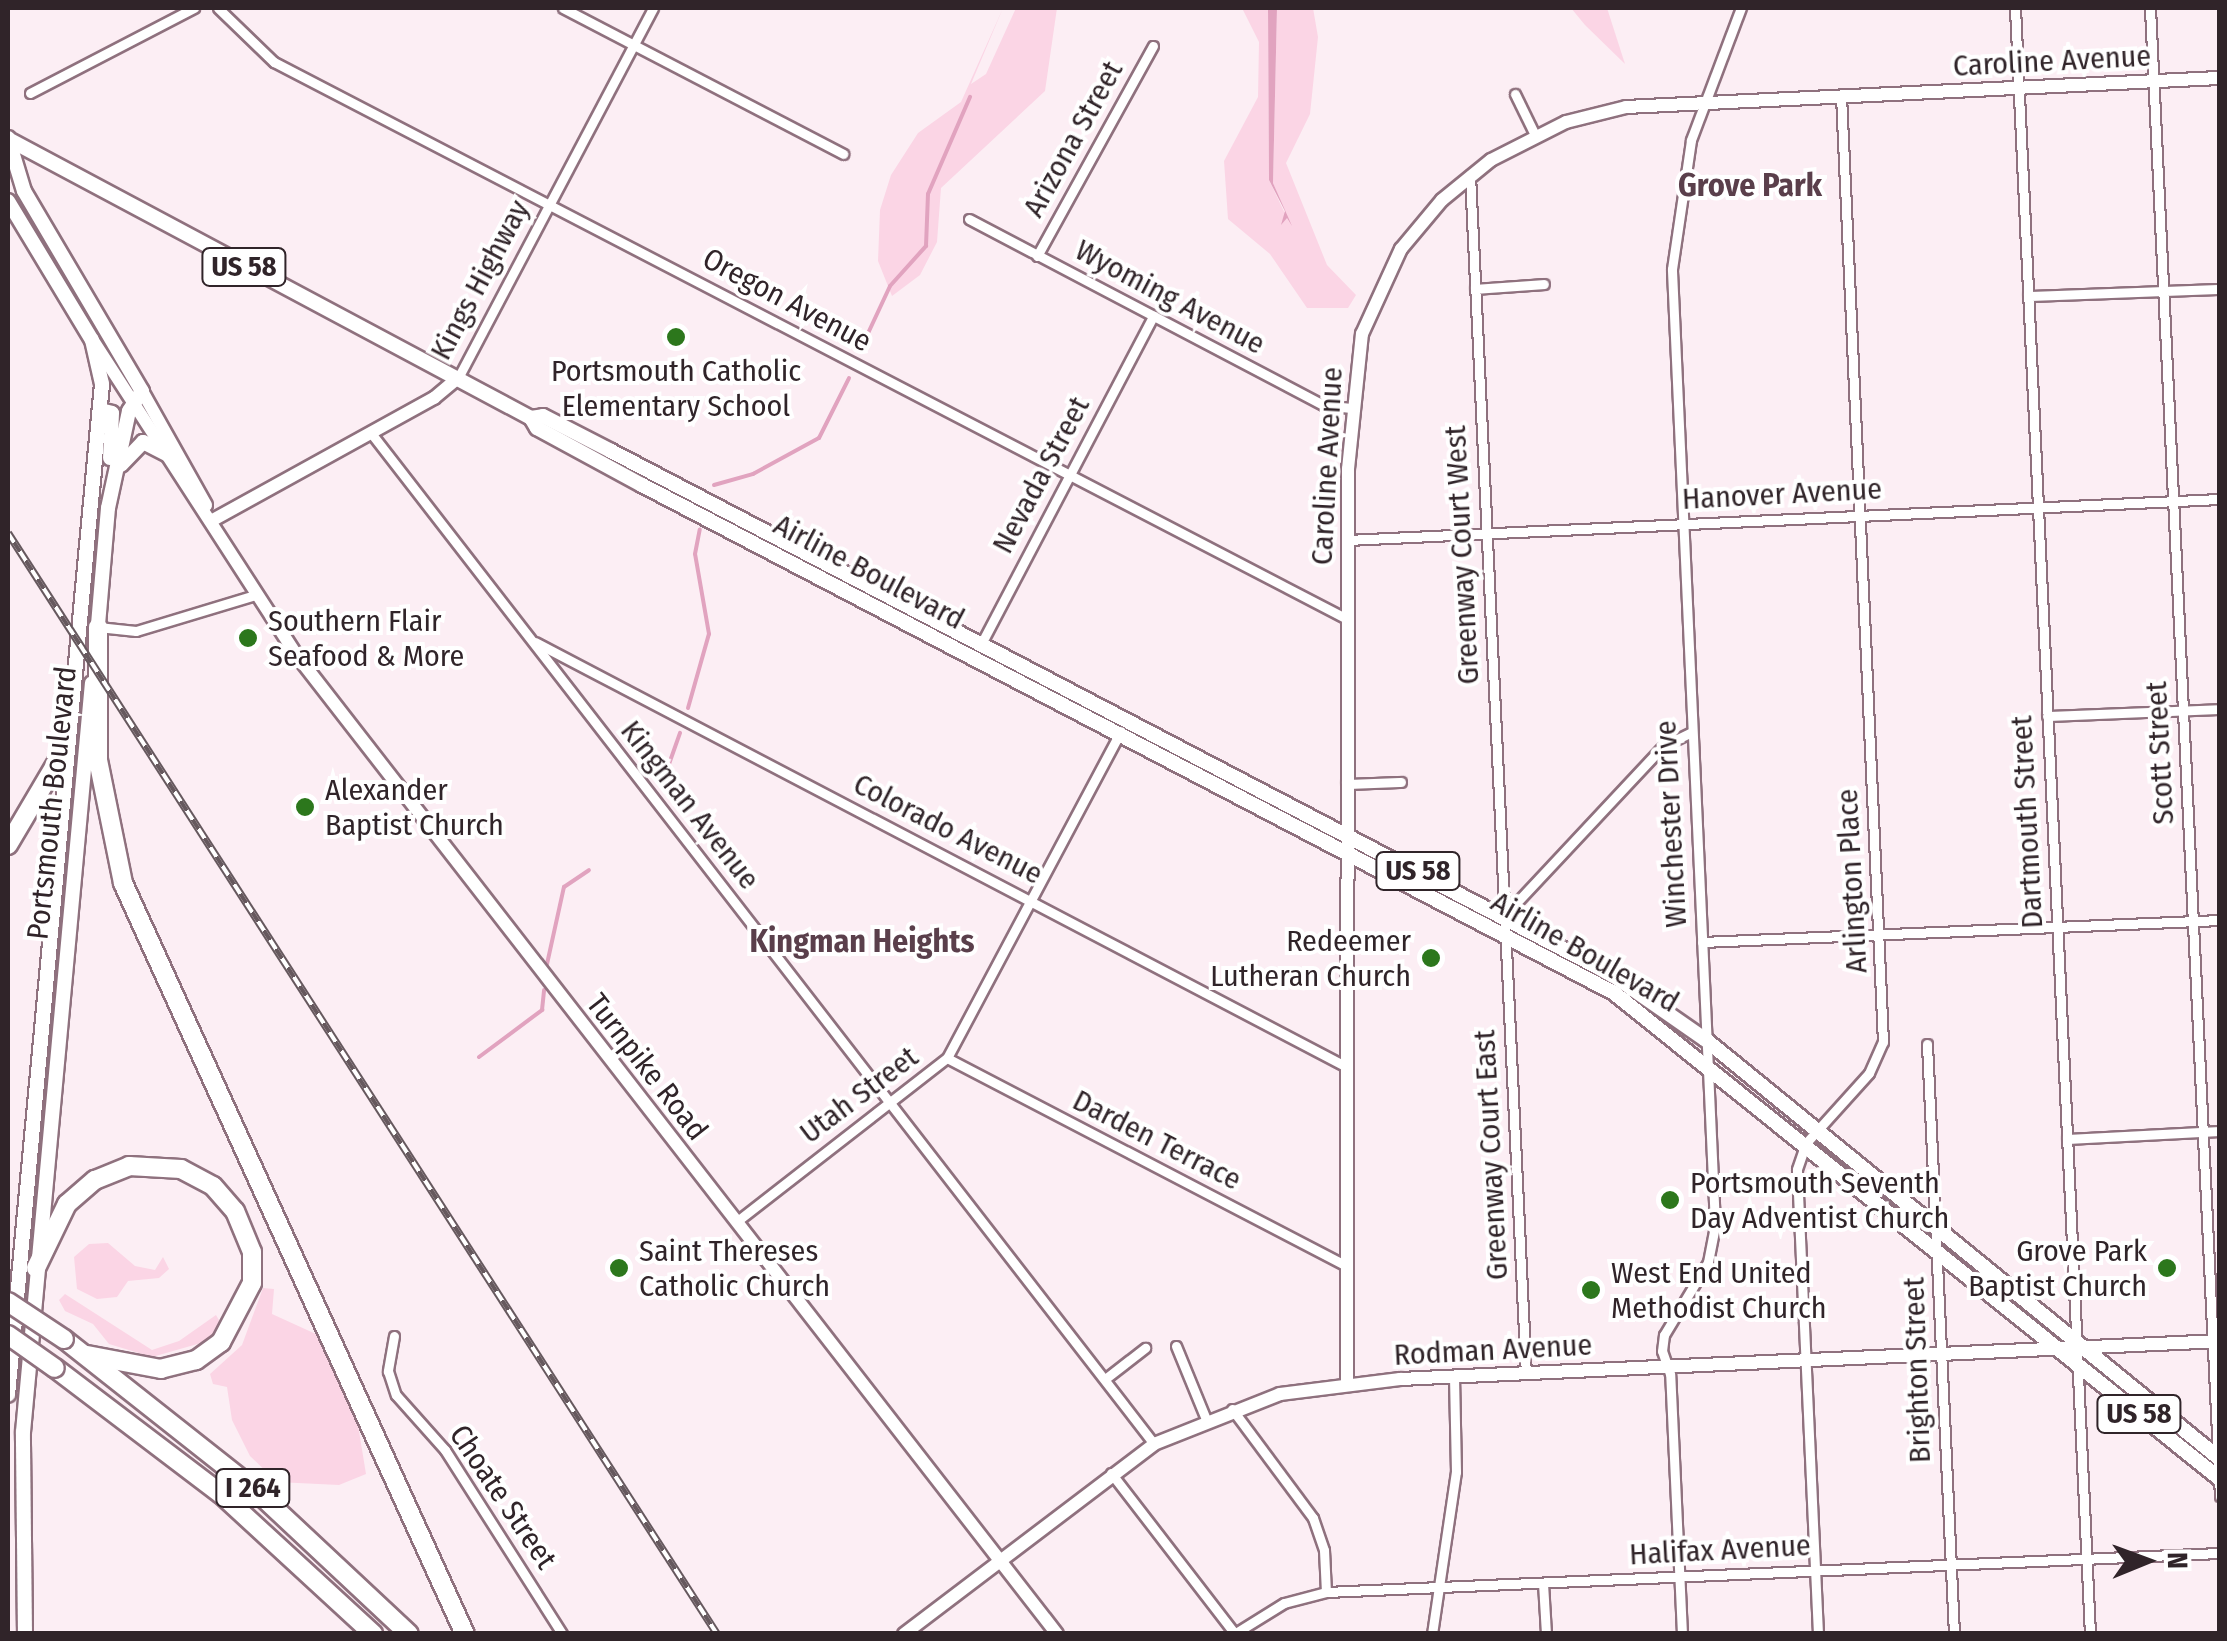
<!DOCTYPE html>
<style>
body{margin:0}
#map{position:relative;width:2227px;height:1641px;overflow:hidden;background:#fceef4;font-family:"Fira Sans Condensed",sans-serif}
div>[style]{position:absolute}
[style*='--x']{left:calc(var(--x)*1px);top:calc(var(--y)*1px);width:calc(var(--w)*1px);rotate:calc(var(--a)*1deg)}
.green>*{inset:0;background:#fbd5e5}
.water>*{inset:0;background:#e1a3bf}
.stream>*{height:4px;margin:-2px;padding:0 2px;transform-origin:2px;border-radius:2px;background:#e1a3bf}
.roads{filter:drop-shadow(2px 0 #8f717e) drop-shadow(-2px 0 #8f717e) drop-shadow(0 2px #8f717e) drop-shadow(0 -2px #8f717e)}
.street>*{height:9px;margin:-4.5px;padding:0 4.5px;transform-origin:4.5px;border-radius:4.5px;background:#fff}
.secondary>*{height:12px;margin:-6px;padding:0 6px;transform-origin:6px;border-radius:6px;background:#fff}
.primary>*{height:14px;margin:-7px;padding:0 7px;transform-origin:7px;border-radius:7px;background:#fff}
.highway>*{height:18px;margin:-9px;padding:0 9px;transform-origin:9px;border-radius:9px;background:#fff}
.rail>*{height:8px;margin-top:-4px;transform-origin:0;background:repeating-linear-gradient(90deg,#fff 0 11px,#66595e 0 22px);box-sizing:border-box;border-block:2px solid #66595e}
.bridges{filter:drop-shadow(2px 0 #8f717e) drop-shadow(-2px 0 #8f717e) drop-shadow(0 2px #8f717e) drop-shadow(0 -2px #8f717e)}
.highway-bridge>*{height:18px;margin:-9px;padding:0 9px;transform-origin:9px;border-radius:9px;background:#fff}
.dots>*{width:28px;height:28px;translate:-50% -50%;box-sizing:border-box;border:5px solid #fff;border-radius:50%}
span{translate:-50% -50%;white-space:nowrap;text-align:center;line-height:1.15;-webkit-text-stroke:8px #fff;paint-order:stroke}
.shield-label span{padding:2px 8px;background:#fff;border:2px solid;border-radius:8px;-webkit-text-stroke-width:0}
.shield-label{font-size:28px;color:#302429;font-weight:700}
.street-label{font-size:30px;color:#302429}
.poi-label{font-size:30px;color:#302429}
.left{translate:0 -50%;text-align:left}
.right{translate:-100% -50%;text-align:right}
.neighbourhood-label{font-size:32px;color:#5a3f4b;font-weight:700}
.frame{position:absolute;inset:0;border:10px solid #302429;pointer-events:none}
.north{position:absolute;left:2097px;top:1511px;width:100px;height:100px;-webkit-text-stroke:8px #fff;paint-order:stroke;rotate:89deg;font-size:28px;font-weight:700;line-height:40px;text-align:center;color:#302429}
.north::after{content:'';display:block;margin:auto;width:35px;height:45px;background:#302429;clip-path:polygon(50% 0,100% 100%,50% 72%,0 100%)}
</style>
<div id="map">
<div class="green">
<i style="clip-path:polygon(1003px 8px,971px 84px,986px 74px,1016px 8px,1057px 8px,1045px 91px,941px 188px,937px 242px,920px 275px,892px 296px,878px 261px,880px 210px,891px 175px,918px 133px,961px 102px)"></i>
<i style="clip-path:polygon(1242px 8px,1268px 8px,1269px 180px,1290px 224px,1273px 183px,1277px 8px,1313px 8px,1318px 37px,1310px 114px,1286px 163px,1327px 265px,1356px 295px,1348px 308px,1307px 308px,1270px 254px,1228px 219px,1224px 161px,1258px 97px,1259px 42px)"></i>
<i style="clip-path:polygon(1571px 8px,1607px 8px,1625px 64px,1585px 25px)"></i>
<i style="clip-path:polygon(108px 1243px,135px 1266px,155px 1270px,163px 1257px,169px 1269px,159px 1278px,128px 1281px,117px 1297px,97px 1299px,77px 1289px,74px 1257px,89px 1244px)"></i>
<i style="clip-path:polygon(263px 1288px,274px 1289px,272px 1314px,318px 1335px,358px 1425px,366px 1474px,339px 1485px,277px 1482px,250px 1456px,232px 1420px,227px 1387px,213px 1384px,210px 1374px,242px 1345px)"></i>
<i style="clip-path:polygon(65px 1294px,152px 1350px,179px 1341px,216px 1315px,223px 1327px,208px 1341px,152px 1357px,109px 1344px,93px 1324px,65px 1311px,59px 1300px)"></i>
</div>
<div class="water">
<i style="clip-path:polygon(1268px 8px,1277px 8px,1273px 183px,1292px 226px,1287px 218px,1281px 225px,1285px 211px,1269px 180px)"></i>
</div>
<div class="stream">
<i style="--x:863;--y:344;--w:64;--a:-65"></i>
<i style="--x:890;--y:286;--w:54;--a:-48"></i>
<i style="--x:926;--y:246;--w:52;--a:-87.8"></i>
<i style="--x:928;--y:194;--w:106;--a:-66.6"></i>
<i style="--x:714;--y:485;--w:41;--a:-15.8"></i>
<i style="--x:753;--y:474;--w:75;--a:-28.6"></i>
<i style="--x:819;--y:438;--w:67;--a:-63.4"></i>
<i style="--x:688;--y:708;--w:77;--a:-74.2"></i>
<i style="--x:709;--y:634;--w:81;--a:-99.9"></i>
<i style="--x:695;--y:554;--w:25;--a:-79"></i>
<i style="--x:663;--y:781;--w:51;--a:-70.5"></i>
<i style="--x:547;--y:964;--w:79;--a:-77.6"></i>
<i style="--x:564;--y:887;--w:30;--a:-34"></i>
<i style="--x:479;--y:1057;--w:79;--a:-36.7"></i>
<i style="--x:542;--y:1010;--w:20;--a:-84"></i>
</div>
<div class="roads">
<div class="street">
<i style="--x:218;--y:8;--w:78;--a:44"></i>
<i style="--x:274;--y:62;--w:1209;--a:27.43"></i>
<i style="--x:563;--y:8;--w:316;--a:27.5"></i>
<i style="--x:2015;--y:8;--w:1628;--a:87.36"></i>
<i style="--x:2150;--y:8;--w:1490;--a:87.31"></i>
<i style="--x:30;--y:93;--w:185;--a:-27.4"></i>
<i style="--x:1515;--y:94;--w:46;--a:64"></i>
<i style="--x:1470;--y:175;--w:1200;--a:87.33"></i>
<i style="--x:969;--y:219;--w:400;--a:27.7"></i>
<i style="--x:1323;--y:405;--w:28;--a:6"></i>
<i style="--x:1037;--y:256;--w:240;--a:-61.1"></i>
<i style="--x:1475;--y:289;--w:69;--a:-4.1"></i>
<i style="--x:2028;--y:296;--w:192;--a:-2.1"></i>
<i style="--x:458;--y:378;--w:418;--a:-62.2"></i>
<i style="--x:371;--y:433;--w:1279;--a:52.24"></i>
<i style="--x:1347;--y:540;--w:874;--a:-2.69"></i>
<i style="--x:98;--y:627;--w:38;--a:6"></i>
<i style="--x:136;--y:631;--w:124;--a:-16.8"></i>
<i style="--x:535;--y:642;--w:912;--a:27.63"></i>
<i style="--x:980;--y:646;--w:373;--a:-62.3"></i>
<i style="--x:2047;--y:716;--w:173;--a:-2.3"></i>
<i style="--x:1346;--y:784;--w:55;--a:-2.1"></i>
<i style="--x:1504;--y:916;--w:233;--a:-46.9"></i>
<i style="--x:1663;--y:746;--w:32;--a:-26"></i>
<i style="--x:1702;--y:942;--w:518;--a:-2.43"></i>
<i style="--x:1927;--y:1044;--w:591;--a:87.38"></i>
<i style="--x:947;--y:1058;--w:449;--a:27.5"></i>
<i style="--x:2067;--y:1139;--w:153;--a:-3"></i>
<i style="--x:736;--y:1222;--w:267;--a:-37.9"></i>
<i style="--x:947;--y:1058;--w:370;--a:-62"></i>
<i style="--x:394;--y:1336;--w:36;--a:100"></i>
<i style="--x:388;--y:1371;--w:25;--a:72"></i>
<i style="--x:396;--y:1395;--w:74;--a:48.3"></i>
<i style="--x:445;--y:1450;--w:218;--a:57.5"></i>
<i style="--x:1176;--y:1346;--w:79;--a:67.7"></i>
<i style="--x:1105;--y:1379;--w:51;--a:-37.8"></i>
<i style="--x:1232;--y:1409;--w:136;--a:53.4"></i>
<i style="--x:1313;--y:1518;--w:34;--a:71"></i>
<i style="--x:1324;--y:1550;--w:42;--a:87.3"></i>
<i style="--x:1111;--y:1473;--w:203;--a:52.4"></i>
<i style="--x:1543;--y:1583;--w:51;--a:86.6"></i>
<i style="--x:1234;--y:1634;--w:59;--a:-31.8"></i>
<i style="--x:1284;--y:1603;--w:43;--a:-14.7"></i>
<i style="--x:1326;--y:1592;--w:895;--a:-2.5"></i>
<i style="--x:1432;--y:1634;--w:164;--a:-81.6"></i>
<i style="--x:1456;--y:1472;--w:95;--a:-91.2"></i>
<i style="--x:1682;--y:1634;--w:260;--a:-92.6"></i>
<i style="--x:1670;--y:1374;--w:24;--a:-109"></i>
<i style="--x:1662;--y:1351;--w:16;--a:-83"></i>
<i style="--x:1664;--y:1335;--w:85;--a:-58.9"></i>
<i style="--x:1708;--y:1262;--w:38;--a:-79"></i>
<i style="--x:1715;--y:1225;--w:957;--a:-92.58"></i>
<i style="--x:1672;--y:269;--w:130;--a:-81.6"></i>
<i style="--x:1691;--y:140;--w:141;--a:-69.3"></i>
<i style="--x:1818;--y:1634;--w:465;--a:-92.6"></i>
<i style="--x:1797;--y:1169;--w:28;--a:-71"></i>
<i style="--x:1806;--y:1143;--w:94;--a:-48"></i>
<i style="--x:1869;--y:1073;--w:34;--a:-66"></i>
<i style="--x:1883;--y:1042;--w:946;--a:-92.54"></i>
</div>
<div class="secondary">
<i style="--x:94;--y:342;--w:370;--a:57.1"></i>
<i style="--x:295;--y:653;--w:1242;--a:52.16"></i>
<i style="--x:142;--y:391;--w:131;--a:60.7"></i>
<i style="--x:211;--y:521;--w:255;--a:-28.9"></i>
<i style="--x:434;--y:398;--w:31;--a:-40"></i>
<i style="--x:1347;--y:1383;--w:914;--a:-89.94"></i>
<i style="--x:1348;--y:469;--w:136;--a:-84.1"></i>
<i style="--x:1362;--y:334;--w:94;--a:-65.4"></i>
<i style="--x:1401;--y:249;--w:64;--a:-50.1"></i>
<i style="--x:1442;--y:200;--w:63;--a:-39.2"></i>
<i style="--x:1491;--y:160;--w:84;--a:-26.9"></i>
<i style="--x:1566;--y:122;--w:62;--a:-14"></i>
<i style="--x:1626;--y:107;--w:595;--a:-2.8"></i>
<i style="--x:904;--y:1634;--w:314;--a:-37.2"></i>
<i style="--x:1154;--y:1444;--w:136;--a:-21.6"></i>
<i style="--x:1280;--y:1394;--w:121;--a:-7.1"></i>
<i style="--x:1400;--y:1379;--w:821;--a:-2.65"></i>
</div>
<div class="primary">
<i style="--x:8;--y:138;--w:55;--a:73.2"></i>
<i style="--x:24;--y:191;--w:232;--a:59.5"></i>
<i style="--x:142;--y:391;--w:24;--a:123"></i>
<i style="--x:129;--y:411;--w:99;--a:102.2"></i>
<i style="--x:108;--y:508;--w:128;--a:94.9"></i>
<i style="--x:8;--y:139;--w:593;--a:28.08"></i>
<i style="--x:531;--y:418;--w:12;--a:59"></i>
<i style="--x:537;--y:428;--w:119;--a:28.5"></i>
<i style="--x:642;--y:485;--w:1097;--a:27.59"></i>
<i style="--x:1614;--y:993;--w:777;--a:38.73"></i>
<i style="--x:8;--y:201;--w:162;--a:58.9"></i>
<i style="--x:92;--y:340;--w:45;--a:77.2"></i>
<i style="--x:102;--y:384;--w:1015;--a:95.31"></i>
<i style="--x:100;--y:410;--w:12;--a:14"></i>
<i style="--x:112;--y:413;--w:45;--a:92.5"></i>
<i style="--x:531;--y:418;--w:12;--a:-9"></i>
<i style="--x:543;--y:416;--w:76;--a:27.2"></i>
<i style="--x:611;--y:451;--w:1129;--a:27.61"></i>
<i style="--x:1611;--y:974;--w:116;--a:34.8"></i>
<i style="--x:1706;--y:1040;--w:663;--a:39.19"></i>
<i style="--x:121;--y:465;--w:32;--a:-46"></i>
<i style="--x:143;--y:442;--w:29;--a:27"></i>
<i style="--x:25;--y:1634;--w:202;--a:-90.6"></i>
<i style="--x:23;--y:1432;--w:752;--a:-84.74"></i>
</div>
<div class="highway">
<i style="--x:98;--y:627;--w:133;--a:90"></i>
<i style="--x:98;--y:760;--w:126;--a:78.5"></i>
<i style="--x:123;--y:883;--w:825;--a:65.52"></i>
<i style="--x:8;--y:845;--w:114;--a:-59.4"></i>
<i style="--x:36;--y:1268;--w:71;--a:-64.2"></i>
<i style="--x:67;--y:1204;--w:37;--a:-41"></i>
<i style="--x:95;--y:1180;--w:37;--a:-22"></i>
<i style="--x:129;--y:1166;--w:52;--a:3.3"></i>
<i style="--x:181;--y:1169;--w:36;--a:28"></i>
<i style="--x:213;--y:1186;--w:33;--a:49"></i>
<i style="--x:235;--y:1211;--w:44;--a:67.5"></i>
<i style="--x:252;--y:1252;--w:31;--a:90"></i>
<i style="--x:252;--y:1283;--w:67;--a:117.7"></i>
<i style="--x:221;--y:1342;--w:31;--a:144"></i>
<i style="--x:196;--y:1360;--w:36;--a:166"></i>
<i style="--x:161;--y:1369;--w:75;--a:-169.3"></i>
<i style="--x:64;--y:1339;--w:242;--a:38.3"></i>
<i style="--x:254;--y:1489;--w:212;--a:43.1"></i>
<i style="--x:55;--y:1368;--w:208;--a:37.2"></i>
<i style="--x:221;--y:1494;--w:207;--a:42.6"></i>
</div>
</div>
<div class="rail">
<i style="--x:8;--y:533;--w:1310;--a:57.22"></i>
</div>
<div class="bridges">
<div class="highway-bridge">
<i style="--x:8;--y:1302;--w:67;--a:33.5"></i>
<i style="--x:8;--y:1335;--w:57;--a:35.1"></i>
</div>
</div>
<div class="dots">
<i style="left:676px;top:337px;background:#2c771c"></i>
<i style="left:248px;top:638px;background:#2c771c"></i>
<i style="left:305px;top:807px;background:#2c771c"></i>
<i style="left:1431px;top:958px;background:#2c771c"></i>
<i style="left:1670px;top:1200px;background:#2c771c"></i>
<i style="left:619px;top:1268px;background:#2c771c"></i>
<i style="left:2167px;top:1268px;background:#2c771c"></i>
<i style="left:1591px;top:1290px;background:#2c771c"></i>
</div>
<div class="shield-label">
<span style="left:244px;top:267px">US 58</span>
<span style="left:1418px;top:871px">US 58</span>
<span style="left:2139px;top:1414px">US 58</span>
<span style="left:253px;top:1488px">I 264</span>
</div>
<div class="street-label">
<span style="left:2052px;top:61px;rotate:-3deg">Caroline Avenue</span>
<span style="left:1073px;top:139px;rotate:-61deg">Arizona Street</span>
<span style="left:480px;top:280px;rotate:-62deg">Kings Highway</span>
<span style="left:1170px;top:297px;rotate:28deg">Wyoming Avenue</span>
<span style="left:787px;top:300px;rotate:28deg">Oregon Avenue</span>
<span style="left:1327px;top:466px;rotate:-87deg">Caroline Avenue</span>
<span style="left:1041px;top:475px;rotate:-62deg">Nevada Street</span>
<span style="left:1782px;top:494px;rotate:-3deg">Hanover Avenue</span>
<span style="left:1462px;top:555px;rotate:-93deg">Greenway Court West</span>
<span style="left:869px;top:572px;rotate:28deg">Airline Boulevard</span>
<span style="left:2160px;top:753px;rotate:-93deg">Scott Street</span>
<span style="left:52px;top:803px;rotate:-84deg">Portsmouth Boulevard</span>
<span style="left:690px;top:805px;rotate:52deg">Kingman Avenue</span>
<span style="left:2027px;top:822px;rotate:-93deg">Dartmouth Street</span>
<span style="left:1671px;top:824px;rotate:-93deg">Winchester Drive</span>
<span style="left:948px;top:829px;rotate:27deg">Colorado Avenue</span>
<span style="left:1852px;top:881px;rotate:-93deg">Arlington Place</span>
<span style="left:1585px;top:952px;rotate:30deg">Airline Boulevard</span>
<span style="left:647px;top:1067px;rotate:52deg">Turnpike Road</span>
<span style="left:859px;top:1095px;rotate:-37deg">Utah Street</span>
<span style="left:1157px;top:1140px;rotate:27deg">Darden Terrace</span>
<span style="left:1491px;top:1155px;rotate:-93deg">Greenway Court East</span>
<span style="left:1493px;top:1350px;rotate:-3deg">Rodman Avenue</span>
<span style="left:1917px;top:1370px;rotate:-92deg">Brighton Street</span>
<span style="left:503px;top:1497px;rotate:56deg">Choate Street</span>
<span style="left:1720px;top:1550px;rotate:-3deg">Halifax Avenue</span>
</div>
<div class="poi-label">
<span style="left:676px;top:388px">Portsmouth Catholic<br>Elementary School</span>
<span class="left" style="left:268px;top:638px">Southern Flair<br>Seafood &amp; More</span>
<span class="left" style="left:325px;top:807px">Alexander<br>Baptist Church</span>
<span class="right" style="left:1411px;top:958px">Redeemer<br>Lutheran Church</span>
<span class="left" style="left:1690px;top:1200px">Portsmouth Seventh<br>Day Adventist Church</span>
<span class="left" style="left:639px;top:1268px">Saint Thereses<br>Catholic Church</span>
<span class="right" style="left:2147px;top:1268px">Grove Park<br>Baptist Church</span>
<span class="left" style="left:1611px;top:1290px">West End United<br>Methodist Church</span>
</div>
<div class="neighbourhood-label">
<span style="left:1750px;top:185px">Grove Park</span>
<span style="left:862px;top:941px">Kingman Heights</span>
</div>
<div class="frame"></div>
<div class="north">N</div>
</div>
